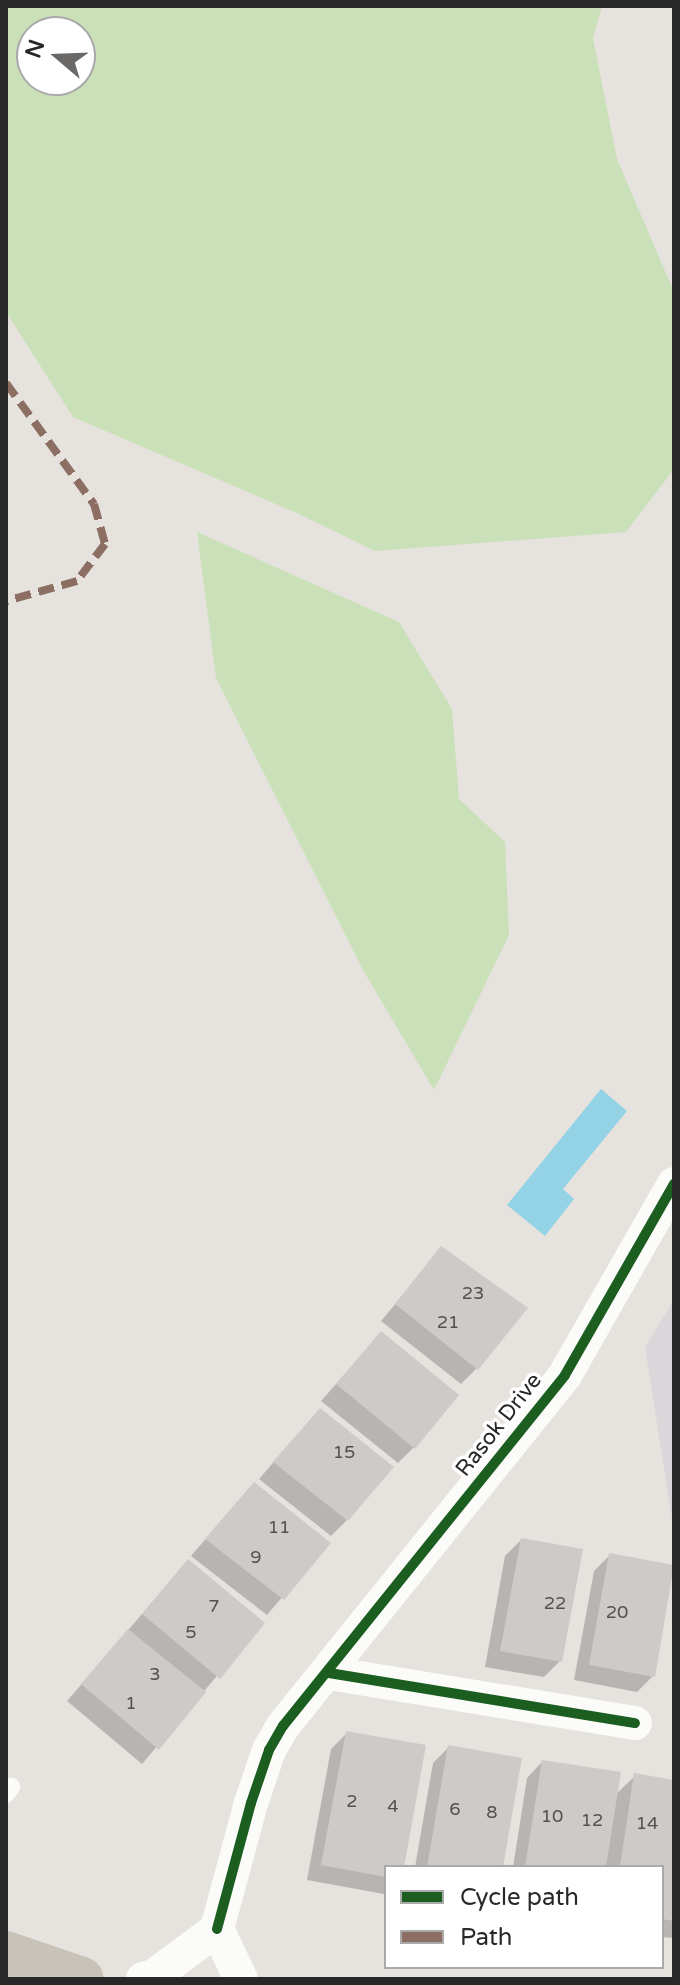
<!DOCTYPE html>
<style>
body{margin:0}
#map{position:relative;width:680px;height:1985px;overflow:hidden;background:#e6e2de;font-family:"Varela Round",sans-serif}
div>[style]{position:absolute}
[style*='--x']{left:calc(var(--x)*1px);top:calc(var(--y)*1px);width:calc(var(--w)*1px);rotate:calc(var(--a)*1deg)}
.industrial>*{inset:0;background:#d9d7d9}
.green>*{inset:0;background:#cae0b8}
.water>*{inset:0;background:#93d3e5}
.shadow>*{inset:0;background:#0003}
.building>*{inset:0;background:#cdcac8}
.service>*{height:18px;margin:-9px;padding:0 9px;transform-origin:9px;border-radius:9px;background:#fbfbfa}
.minor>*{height:34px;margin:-17px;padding:0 17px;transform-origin:17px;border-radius:17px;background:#fbfbfa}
.primary>*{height:44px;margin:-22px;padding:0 22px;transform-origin:22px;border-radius:22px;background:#c8c3b8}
.quiet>*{height:8px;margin-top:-4px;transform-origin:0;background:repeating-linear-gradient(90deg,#8d6e63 0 16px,transparent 0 24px)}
.cycleway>*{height:10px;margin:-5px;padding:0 5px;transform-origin:5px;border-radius:5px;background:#1b5e20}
span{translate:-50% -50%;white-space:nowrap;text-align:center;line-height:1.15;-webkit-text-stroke:7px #fff;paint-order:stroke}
.number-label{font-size:18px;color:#525151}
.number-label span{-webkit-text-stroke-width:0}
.street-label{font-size:22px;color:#282828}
.frame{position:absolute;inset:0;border:8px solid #282828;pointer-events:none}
.legend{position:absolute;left:384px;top:1865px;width:280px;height:104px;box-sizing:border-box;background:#fff;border:2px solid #a9a9a9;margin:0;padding:10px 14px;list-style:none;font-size:24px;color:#282828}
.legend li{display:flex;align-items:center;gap:16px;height:40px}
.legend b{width:40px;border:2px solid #a9a9a9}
.north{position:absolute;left:16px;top:16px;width:80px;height:80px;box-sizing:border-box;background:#fff;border:2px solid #a9a9a9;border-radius:50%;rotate:289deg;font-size:22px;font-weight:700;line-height:32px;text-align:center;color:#282828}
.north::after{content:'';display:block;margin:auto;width:28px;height:36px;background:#6a6968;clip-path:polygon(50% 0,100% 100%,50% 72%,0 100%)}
</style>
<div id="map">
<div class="industrial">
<i style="clip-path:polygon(674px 1300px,674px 1532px,645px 1347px)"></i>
</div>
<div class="green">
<i style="clip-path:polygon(evenodd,6px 6px,602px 6px,593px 38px,617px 159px,674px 292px,674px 469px,626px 532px,375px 551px,299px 514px,73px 417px,6px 312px,6px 6px,32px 32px,80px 32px,80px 80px,32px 80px,32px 32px)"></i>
<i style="clip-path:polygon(197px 532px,399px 622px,452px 709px,459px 799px,505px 842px,509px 935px,434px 1090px,363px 970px,216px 678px)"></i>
</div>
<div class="water">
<i style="clip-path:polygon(601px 1089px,627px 1111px,563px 1189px,574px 1199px,545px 1236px,507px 1205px)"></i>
</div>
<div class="shadow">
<i style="clip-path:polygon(442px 1248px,477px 1368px,461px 1384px,381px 1321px)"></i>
<i style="clip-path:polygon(381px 1333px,414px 1447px,398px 1463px,321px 1401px)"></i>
<i style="clip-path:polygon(305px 1426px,347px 1520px,331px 1536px,259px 1479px)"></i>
<i style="clip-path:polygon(239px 1500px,328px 1543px,267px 1615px,191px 1556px)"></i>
<i style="clip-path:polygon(521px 1540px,560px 1661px,544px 1677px,485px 1667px,505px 1556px)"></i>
<i style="clip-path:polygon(610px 1555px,653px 1676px,637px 1692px,574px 1680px,594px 1571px)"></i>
<i style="clip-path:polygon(173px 1578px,262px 1623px,142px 1764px,67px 1701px)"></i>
<i style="clip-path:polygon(347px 1733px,402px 1867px,386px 1867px,384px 1894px,307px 1880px,331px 1749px)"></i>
<i style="clip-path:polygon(449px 1747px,501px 1867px,415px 1867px,433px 1763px)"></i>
<i style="clip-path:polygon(542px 1762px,616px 1794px,635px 1776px,674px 1782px,674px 1938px,662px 1937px,662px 1867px,513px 1867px,527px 1778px)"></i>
</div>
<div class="building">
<i style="clip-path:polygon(441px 1246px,528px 1308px,478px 1370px,395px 1304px)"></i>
<i style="clip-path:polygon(381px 1331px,459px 1395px,415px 1449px,336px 1384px)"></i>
<i style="clip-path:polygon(320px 1408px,394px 1467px,348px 1521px,273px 1462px)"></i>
<i style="clip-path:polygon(254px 1482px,331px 1543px,284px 1600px,205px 1539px)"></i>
<i style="clip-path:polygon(521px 1538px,583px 1549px,562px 1662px,500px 1651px)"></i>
<i style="clip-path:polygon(609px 1553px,674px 1565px,655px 1677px,589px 1665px)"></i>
<i style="clip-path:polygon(188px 1559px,265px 1623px,220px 1679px,142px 1614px)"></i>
<i style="clip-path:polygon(128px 1629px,206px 1692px,159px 1750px,81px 1684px)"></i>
<i style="clip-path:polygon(346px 1731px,426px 1745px,404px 1867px,386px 1867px,386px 1877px,321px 1865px)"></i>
<i style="clip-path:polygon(448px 1745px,522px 1758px,503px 1867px,427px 1867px)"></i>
<i style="clip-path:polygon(542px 1760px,621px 1772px,606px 1867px,525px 1867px)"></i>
<i style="clip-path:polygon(634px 1773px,674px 1780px,674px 1921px,662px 1919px,662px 1867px,620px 1867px)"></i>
</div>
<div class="service">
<i style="--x:6;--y:1794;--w:9;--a:-54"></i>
</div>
<div class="minor">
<i style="--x:329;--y:1673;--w:310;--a:9.3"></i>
<i style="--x:217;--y:1929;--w:131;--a:-74.9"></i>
<i style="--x:251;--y:1803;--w:56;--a:-71.2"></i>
<i style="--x:269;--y:1750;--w:28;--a:-60"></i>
<i style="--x:283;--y:1726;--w:450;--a:-51.2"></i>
<i style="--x:565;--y:1375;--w:220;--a:-60.3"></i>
<i style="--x:217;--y:1929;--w:55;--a:64.4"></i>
<i style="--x:143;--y:1979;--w:11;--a:-15"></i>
<i style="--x:154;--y:1976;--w:79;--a:-36.7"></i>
</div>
<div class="primary">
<i style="--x:6;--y:1953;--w:80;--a:18.9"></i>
</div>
<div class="quiet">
<i style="--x:6;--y:383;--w:150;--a:54"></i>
<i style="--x:94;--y:504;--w:41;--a:74.6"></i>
<i style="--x:105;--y:544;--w:46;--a:127.1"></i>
<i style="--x:77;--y:581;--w:74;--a:164.3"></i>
</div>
<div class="cycleway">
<i style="--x:329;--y:1673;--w:310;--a:9.3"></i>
<i style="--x:217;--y:1929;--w:131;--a:-74.9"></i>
<i style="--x:251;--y:1803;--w:56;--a:-71.2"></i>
<i style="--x:269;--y:1750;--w:28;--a:-60"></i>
<i style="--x:283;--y:1726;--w:450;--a:-51.2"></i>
<i style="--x:565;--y:1375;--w:220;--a:-60.3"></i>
</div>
<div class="number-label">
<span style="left:473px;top:1293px">23</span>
<span style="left:448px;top:1322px">21</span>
<span style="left:344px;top:1452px">15</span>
<span style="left:279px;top:1527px">11</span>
<span style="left:256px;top:1557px">9</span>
<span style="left:555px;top:1603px">22</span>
<span style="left:214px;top:1606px">7</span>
<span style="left:617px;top:1612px">20</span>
<span style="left:191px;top:1632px">5</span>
<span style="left:155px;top:1674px">3</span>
<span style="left:131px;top:1703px">1</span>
<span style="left:352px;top:1801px">2</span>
<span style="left:393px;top:1806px">4</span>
<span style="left:455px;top:1809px">6</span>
<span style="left:492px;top:1812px">8</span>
<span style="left:552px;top:1816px">10</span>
<span style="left:592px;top:1820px">12</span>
<span style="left:647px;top:1823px">14</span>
</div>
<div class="street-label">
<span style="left:499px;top:1425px;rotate:-52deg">Rasok Drive</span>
</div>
<div class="frame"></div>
<ul class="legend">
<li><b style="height:10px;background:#1b5e20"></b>Cycle path</li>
<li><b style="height:10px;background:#8d6e63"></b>Path</li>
</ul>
<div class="north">N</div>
</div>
